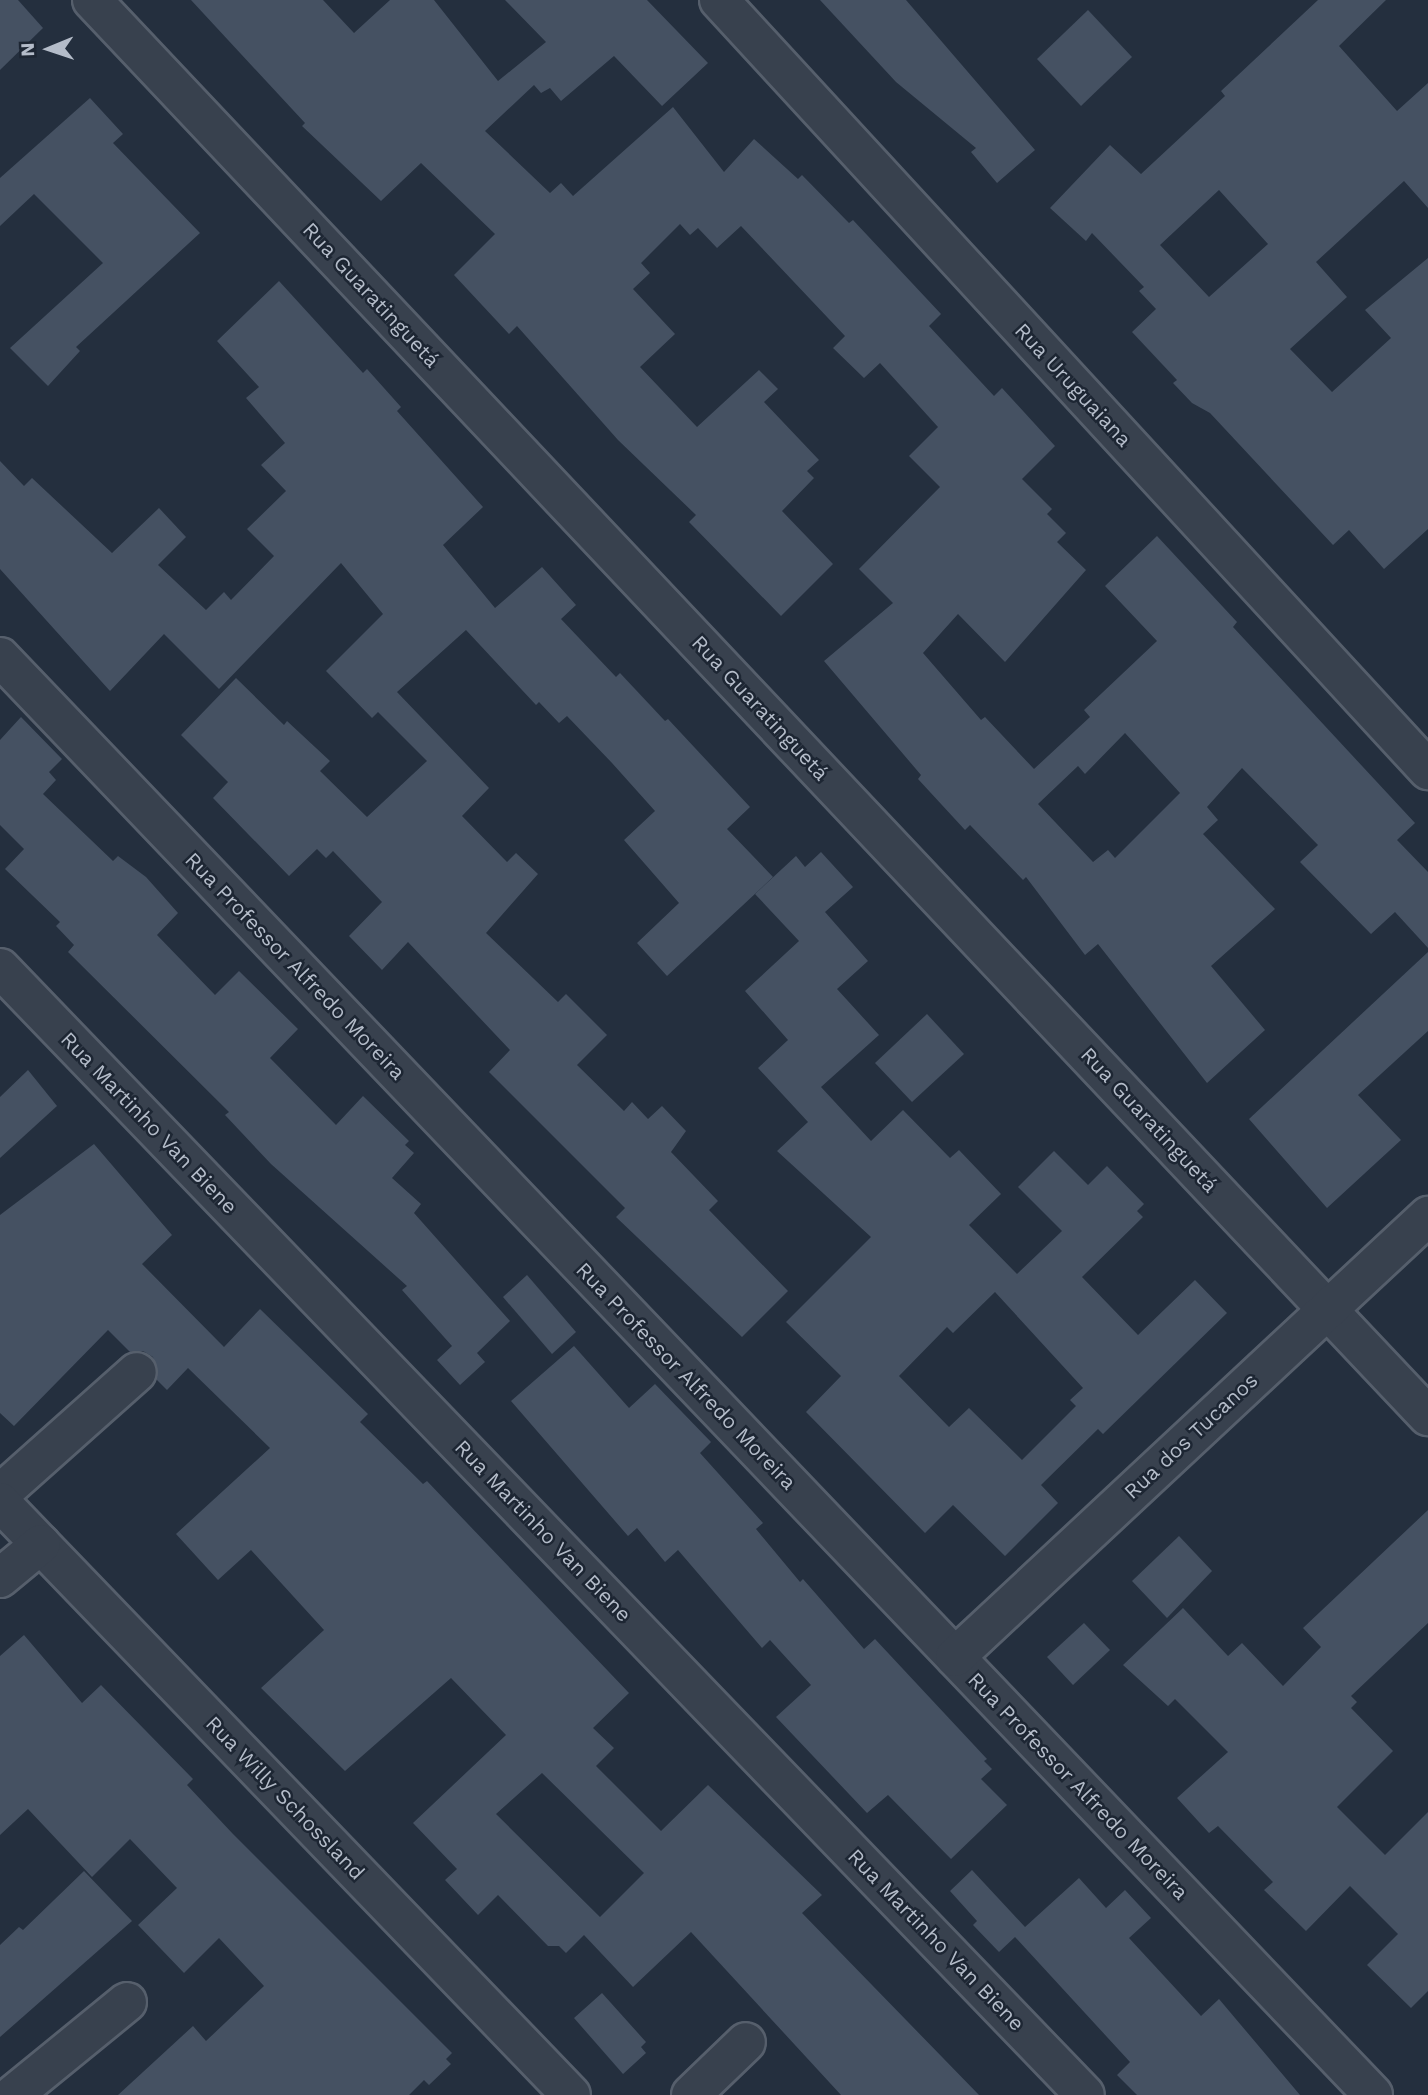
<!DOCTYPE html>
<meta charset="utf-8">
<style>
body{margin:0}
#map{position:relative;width:1428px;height:2095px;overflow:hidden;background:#242f3e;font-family:"Work Sans",sans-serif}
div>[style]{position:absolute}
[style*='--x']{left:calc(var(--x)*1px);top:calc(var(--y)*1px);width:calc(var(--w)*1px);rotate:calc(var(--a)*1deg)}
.building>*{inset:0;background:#455162}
.roads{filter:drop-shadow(2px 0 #565f6c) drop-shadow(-2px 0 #565f6c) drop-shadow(0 2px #565f6c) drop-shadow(0 -2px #565f6c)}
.minor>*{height:38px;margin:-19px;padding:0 19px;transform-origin:19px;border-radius:19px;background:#38414e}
span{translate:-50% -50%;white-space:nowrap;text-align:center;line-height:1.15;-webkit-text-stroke:5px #1d2633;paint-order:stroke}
.street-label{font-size:21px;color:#b4bcc9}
.north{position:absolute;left:14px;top:14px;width:70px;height:70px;-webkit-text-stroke:5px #1d2633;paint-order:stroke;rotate:268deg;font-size:19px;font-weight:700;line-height:28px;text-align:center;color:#b4bcc9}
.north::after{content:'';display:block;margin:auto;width:24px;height:32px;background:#b4bcc9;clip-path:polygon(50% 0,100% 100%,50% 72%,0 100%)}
</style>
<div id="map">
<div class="building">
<i style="clip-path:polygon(0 0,18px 0,43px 28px,0 70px)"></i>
<i style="clip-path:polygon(evenodd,191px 0,323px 0,354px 33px,390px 0,434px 0,498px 81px,546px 42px,505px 0,647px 0,708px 63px,662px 106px,614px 56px,561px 101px,550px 88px,541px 93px,534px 85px,485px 131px,550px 193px,561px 183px,573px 196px,673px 107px,724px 172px,754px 139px,798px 179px,802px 175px,849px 223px,853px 220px,941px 314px,929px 326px,994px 396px,1002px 388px,1055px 446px,1022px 479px,1052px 509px,1047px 514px,1066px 533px,1057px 542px,1086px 570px,1005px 662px,958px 614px,923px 653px,981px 720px,985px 717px,1034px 769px,1090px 717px,1084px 710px,1157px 641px,1105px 586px,1157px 536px,1237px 622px,1233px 627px,1415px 823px,1397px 840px,1428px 872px,1428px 948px,1395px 912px,1371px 934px,1300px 862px,1318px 845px,1242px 768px,1207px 807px,1218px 820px,1203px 834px,1275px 909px,1211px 966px,1265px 1030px,1207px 1083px,1098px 944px,1085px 955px,1026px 877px,1023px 880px,970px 825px,965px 830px,918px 779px,921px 775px,824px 661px,893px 603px,859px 569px,940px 487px,909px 456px,938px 427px,880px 363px,864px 378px,833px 348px,845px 336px,741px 226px,717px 248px,698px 228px,690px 235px,680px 224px,641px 263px,650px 273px,633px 289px,675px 334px,640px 367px,697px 427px,759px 370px,778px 389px,764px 402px,819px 460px,807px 471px,814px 478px,782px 511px,833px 564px,781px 616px,689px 522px,696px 515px,618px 440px,517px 326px,509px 334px,454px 275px,495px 234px,421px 163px,381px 201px,302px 126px,305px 123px,191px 0,1125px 733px,1180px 793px,1115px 858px,1108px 850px,1093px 862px,1038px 804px,1078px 766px,1085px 774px,1125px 733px)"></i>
<i style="clip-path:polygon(820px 0,906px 0,1035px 150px,997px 183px,971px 152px,976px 148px,896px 82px)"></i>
<i style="clip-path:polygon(evenodd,1318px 0,1386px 0,1339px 46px,1397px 111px,1428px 83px,1428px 208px,1404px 181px,1316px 262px,1347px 297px,1290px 349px,1332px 392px,1391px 338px,1365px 310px,1428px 258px,1428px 529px,1384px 569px,1349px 530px,1333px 545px,1210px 413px,1192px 403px,1173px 383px,1177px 380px,1132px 332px,1156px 309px,1139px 291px,1144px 287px,1092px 233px,1086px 241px,1050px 208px,1110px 145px,1141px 174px,1225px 96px,1221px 91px,1318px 0,1219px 190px,1268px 244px,1209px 297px,1160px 245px,1219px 190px)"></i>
<i style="clip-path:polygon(1088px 10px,1132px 57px,1081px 106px,1037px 59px)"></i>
<i style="clip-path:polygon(90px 98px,123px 134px,113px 143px,200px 233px,76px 347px,80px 351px,48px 386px,10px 348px,103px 263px,34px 194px,0 226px,0 178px)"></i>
<i style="clip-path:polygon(279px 281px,363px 373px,367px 369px,401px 407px,397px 411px,483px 507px,443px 545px,495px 608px,542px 567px,576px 605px,561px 619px,616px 677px,620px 673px,665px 721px,668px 719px,750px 807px,727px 829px,773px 877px,667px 976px,637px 943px,679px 903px,624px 840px,655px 811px,612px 763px,567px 716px,559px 723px,539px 702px,536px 705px,466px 630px,397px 692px,489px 788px,462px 816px,507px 862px,516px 853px,538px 874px,486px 933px,558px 1002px,566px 994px,607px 1035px,577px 1065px,624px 1111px,632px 1102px,648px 1119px,662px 1106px,686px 1131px,671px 1152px,718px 1201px,709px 1210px,788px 1291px,742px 1337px,616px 1217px,625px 1208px,489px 1072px,510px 1050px,408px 942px,382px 970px,349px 936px,382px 902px,333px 851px,326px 858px,317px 849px,289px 876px,213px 798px,228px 782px,181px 735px,236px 678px,284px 725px,287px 721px,330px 761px,320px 771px,367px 817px,427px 761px,378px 712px,372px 718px,326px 671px,383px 614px,341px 563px,219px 689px,164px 634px,110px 691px,0 569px,0 461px,24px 486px,32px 478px,112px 553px,159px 508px,186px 537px,158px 565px,206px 610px,224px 592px,231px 600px,274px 556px,247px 529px,286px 491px,261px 465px,285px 443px,246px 398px,259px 387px,217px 341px)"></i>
<i style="clip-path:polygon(21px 717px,62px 759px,49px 772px,56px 780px,43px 794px,113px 861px,118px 856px,146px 877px,178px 913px,157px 935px,215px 995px,239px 971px,298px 1029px,270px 1058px,336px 1125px,363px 1096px,409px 1141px,405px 1145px,414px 1153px,392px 1178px,421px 1204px,414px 1213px,510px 1321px,477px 1353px,485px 1362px,460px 1385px,437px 1360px,452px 1346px,402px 1290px,407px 1286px,271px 1164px,225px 1115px,229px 1112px,68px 952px,74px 945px,56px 926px,60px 922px,5px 869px,24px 849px,0 825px,0 740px)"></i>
<i style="clip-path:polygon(evenodd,821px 852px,853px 887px,825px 912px,868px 961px,837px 989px,879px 1035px,821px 1087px,871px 1141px,903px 1110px,950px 1158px,959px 1150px,1001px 1194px,969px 1225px,1017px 1274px,1062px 1231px,1018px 1187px,1054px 1151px,1088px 1185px,1107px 1166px,1144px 1204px,1137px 1211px,1143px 1217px,1082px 1277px,1138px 1335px,1195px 1280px,1227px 1313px,1103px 1434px,1098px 1429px,1041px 1485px,1058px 1503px,1005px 1556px,953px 1505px,925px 1533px,806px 1412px,841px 1376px,786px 1322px,871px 1237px,777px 1151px,808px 1122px,758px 1068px,788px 1040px,745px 991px,799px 941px,755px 894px,796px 856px,805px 867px,821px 852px,995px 1292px,1083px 1388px,1070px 1400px,1076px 1406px,1022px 1460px,969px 1408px,949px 1427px,899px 1376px,947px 1327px,953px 1333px,995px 1292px)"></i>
<i style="clip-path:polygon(1428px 952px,1428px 1031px,1358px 1095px,1401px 1140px,1327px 1208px,1249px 1119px)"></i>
<i style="clip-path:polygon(927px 1014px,964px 1054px,912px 1102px,875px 1063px)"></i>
<i style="clip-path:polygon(28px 1070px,57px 1106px,0 1158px,0 1097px)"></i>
<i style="clip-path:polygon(evenodd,94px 1144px,172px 1235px,142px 1264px,224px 1347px,260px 1309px,368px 1414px,360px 1422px,423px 1484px,427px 1481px,629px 1693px,593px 1728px,614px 1748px,596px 1766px,661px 1831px,708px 1785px,822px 1895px,802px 1913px,979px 2095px,841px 2095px,691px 1932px,633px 1987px,584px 1935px,566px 1953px,559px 1946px,548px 1946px,498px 1895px,478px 1915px,445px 1880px,457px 1869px,413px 1823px,506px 1735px,451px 1678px,345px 1771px,261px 1688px,324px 1630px,251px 1550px,218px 1580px,176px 1534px,270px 1448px,188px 1368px,167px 1390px,157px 1380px,153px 1357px,143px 1351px,130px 1352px,108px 1330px,14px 1426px,0 1413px,0 1215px,94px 1144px,542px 1773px,644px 1873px,600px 1917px,496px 1814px,542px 1773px)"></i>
<i style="clip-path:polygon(527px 1275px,576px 1332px,552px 1354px,503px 1297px)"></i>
<i style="clip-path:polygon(574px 1346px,629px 1408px,655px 1384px,711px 1442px,700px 1453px,763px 1523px,756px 1529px,800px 1582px,803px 1579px,864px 1649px,875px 1639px,987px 1759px,984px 1761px,992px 1769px,981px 1779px,1007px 1805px,951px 1859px,888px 1795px,867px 1813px,776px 1717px,811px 1685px,770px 1640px,762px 1648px,678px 1550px,665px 1562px,637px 1528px,628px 1536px,511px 1401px)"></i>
<i style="clip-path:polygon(1428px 1510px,1428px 1623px,1351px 1696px,1357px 1702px,1351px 1708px,1393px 1751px,1337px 1807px,1385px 1855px,1428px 1812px,1428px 1991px,1411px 2008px,1367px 1965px,1398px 1934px,1350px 1886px,1306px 1931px,1264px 1890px,1273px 1882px,1218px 1826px,1209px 1833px,1177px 1798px,1228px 1752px,1175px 1699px,1168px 1706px,1123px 1665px,1183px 1608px,1228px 1656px,1242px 1643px,1283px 1686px,1321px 1647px,1303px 1628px)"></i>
<i style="clip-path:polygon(1179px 1536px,1212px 1571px,1167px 1618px,1132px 1581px)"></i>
<i style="clip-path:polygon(1084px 1623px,1110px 1650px,1073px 1685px,1047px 1657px)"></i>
<i style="clip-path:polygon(24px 1635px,82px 1703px,101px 1685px,193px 1779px,187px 1785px,233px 1834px,452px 2053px,446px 2059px,451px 2064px,429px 2085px,424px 2080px,409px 2095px,118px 2095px,193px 2026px,206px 2041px,264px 1986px,219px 1938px,184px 1973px,138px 1925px,177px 1888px,130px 1839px,92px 1877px,28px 1809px,0 1835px,0 1656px)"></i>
<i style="clip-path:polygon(972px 1870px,1025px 1927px,1079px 1878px,1106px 1908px,1125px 1890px,1151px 1918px,1129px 1938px,1201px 2016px,1219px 1999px,1300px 2095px,1137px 2095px,1117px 2075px,1130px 2062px,1015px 1937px,999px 1952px,973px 1925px,977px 1921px,950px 1891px)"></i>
<i style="clip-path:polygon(84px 1871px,132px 1921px,0 2037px,0 1945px,19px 1927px,23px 1930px)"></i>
<i style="clip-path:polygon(602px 1993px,646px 2042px,641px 2047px,646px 2053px,623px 2074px,574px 2018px)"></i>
</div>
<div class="roads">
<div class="minor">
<i style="--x:92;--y:0;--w:1947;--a:46.67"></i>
<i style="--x:719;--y:0;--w:1047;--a:47.36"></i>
<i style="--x:0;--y:657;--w:1988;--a:46.32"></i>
<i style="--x:0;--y:968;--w:1564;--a:46.09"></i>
<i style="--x:0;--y:1494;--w:183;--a:-41.7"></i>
<i style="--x:0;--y:1502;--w:823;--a:46.08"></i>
<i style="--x:0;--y:1578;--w:53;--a:-39.7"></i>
<i style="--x:955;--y:1657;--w:647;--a:-42.99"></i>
<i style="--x:13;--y:2095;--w:147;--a:-39.2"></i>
<i style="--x:691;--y:2095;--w:76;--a:-43.9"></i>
</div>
</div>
<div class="street-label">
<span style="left:371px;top:295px;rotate:47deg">Rua Guaratinguetá</span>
<span style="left:1073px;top:385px;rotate:47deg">Rua Uruguaiana</span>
<span style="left:760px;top:708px;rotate:47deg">Rua Guaratinguetá</span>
<span style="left:295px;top:966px;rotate:46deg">Rua Professor Alfredo Moreira</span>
<span style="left:1149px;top:1120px;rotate:47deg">Rua Guaratinguetá</span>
<span style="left:149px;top:1123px;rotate:46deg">Rua Martinho Van Biene</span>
<span style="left:686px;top:1376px;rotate:46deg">Rua Professor Alfredo Moreira</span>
<span style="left:1191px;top:1436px;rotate:-43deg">Rua dos Tucanos</span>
<span style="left:543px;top:1531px;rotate:46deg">Rua Martinho Van Biene</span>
<span style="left:1078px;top:1786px;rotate:46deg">Rua Professor Alfredo Moreira</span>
<span style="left:285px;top:1798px;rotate:46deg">Rua Willy Schossland</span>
<span style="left:936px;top:1940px;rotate:46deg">Rua Martinho Van Biene</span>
</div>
<div class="north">N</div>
</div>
